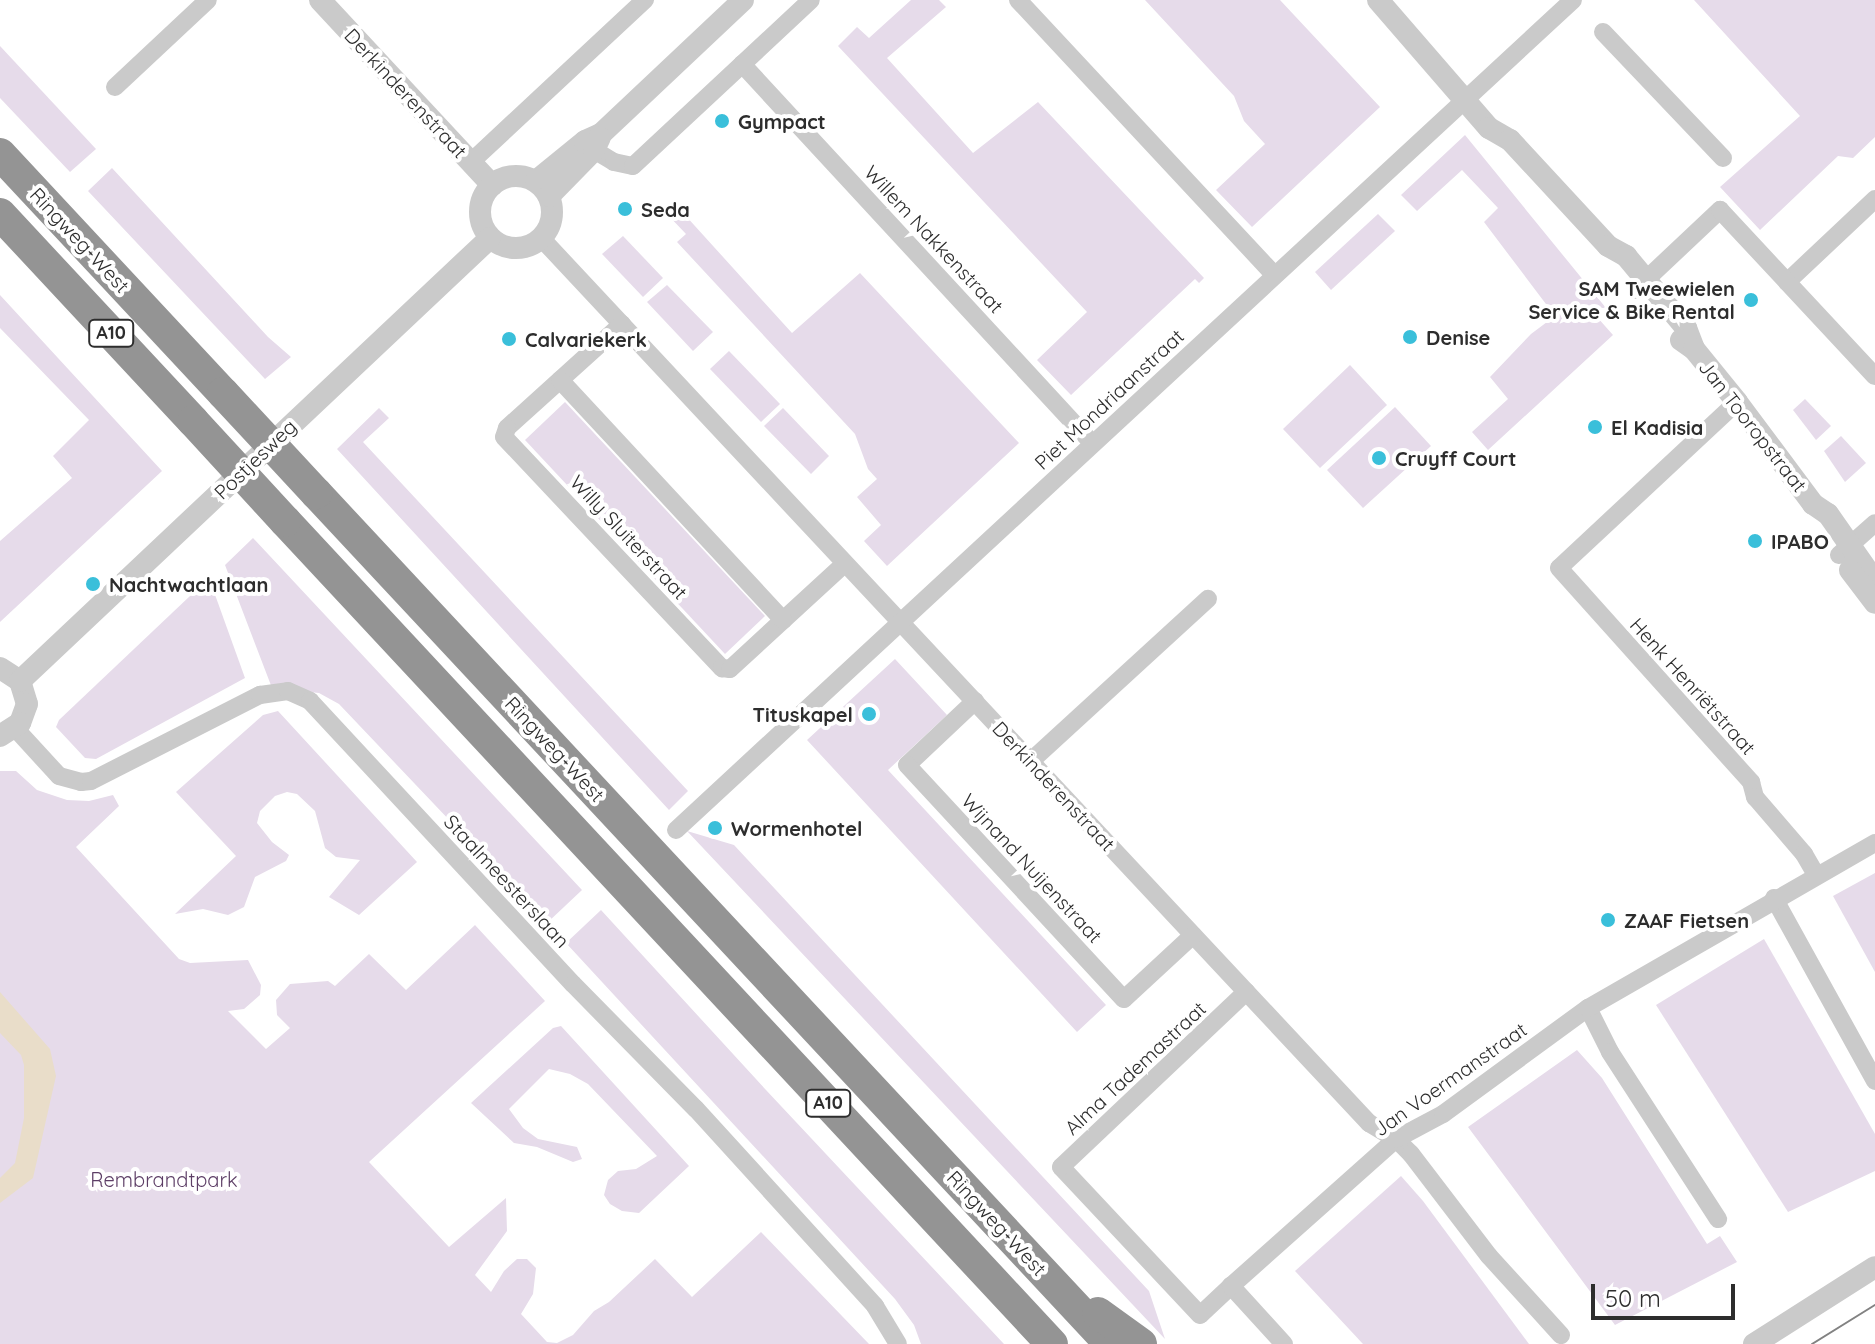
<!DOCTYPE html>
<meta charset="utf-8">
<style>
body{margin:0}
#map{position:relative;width:1875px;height:1344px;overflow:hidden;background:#fff;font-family:Quicksand,sans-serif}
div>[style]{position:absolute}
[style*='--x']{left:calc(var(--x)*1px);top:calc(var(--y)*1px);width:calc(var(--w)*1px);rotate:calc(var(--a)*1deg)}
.green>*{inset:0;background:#e6dbea}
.water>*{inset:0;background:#e9ddc9}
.minor>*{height:18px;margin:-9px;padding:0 9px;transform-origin:9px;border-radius:9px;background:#cacaca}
.tertiary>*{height:22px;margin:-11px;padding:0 11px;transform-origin:11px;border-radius:11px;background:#cacaca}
.tertiary>.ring{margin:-11px;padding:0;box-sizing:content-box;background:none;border:22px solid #cacaca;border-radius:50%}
.motorway>*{height:32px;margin:-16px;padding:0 16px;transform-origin:16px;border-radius:16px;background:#949494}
.tram>*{height:2px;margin:-1px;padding:0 1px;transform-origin:1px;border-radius:1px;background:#828282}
.motorway-bridge>*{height:32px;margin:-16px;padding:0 16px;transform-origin:16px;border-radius:16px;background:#949494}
.dots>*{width:22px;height:22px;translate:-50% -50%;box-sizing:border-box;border:4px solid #fff;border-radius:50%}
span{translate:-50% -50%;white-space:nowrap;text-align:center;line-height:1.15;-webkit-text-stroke:8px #fff;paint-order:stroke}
.shield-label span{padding:2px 6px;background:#fff;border:2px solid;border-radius:6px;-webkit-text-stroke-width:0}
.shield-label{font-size:18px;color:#2d2d2d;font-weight:700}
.street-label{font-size:20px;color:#2d2d2d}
.poi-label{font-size:20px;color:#2d2d2d;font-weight:700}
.left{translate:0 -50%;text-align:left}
.right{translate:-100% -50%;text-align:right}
.park-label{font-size:20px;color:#5d3e66}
.scale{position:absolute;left:1591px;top:1284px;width:144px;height:36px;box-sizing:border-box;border:4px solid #2d2d2d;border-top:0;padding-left:10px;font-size:24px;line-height:28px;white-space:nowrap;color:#2d2d2d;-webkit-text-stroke:6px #fff;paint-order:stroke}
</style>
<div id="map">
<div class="green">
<i style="clip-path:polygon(911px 0,939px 0,946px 7px,887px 58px,973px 153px,1038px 102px,1204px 278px,1199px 283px,1195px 279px,1071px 395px,1037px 360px,1087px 312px,838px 46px,857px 27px,869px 38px)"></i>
<i style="clip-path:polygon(1145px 0,1280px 0,1380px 107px,1252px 227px,1216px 190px,1265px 144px,1244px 121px,1234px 96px)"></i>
<i style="clip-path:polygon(1694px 0,1875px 0,1875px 137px,1853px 158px,1838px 156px,1760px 230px,1720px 187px,1800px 116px)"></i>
<i style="clip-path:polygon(0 46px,96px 149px,70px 172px,0 98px)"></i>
<i style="clip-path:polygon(1465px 135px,1606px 308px,1597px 317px,1613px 335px,1488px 450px,1472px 432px,1508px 399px,1490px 377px,1531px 334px,1555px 316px,1484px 222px,1498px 208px,1462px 170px,1417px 211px,1401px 195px)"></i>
<i style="clip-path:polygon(112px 168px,268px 337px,291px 357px,265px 379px,88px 191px)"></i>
<i style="clip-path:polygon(675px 204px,792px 333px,860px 273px,1019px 443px,887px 566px,864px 541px,881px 525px,857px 497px,877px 479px,868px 469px,855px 434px,677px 242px,686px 234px,666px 213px)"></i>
<i style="clip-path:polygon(1378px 214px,1395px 231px,1331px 290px,1315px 272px)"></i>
<i style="clip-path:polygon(623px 236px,663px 278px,643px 297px,602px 254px)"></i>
<i style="clip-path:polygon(667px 285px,713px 332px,693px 351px,647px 302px)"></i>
<i style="clip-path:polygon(0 295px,162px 471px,0 622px,0 541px,72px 478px,53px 456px,89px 420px,0 328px)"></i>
<i style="clip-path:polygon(729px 351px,780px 404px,761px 422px,710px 369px)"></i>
<i style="clip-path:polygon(1350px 365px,1387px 405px,1320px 468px,1283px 429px)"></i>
<i style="clip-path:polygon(1805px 399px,1831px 426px,1816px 440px,1793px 410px)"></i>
<i style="clip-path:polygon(565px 402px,765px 616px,725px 654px,525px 440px)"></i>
<i style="clip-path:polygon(1395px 407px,1431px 446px,1363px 508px,1327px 470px)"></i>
<i style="clip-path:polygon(379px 408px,389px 418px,363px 442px,688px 791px,669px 810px,337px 449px)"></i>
<i style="clip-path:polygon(783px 408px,829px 456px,811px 474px,764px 426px)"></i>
<i style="clip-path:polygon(1841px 436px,1866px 463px,1845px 482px,1824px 451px)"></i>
<i style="clip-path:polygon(253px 538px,582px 890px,547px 923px,339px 704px,319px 693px,272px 688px,225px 565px)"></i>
<i style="clip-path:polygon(209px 578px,245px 678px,96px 759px,85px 758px,56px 727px,59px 720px)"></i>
<i style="clip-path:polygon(895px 659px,947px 715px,888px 770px,1106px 1005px,1077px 1032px,807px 740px)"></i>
<i style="clip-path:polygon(278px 711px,417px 862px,359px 915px,329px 897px,360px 860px,336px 857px,325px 848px,315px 811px,297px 794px,287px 792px,275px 796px,260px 811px,257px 823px,272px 842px,289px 855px,286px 861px,255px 877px,244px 907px,228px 915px,203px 909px,175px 914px,236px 856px,176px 792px,263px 715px)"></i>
<i style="clip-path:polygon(0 771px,16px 771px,37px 790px,67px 800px,89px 801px,113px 795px,119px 806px,76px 847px,179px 959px,190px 963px,248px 960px,261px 985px,260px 995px,244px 1009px,228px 1011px,266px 1049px,290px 1028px,277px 1015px,276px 1000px,290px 984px,328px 981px,335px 986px,369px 954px,406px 990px,475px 925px,545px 1001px,369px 1162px,449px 1247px,506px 1198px,507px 1231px,475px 1275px,491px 1292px,504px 1271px,517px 1259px,527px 1259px,536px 1268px,533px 1294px,521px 1314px,547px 1342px,557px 1343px,573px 1335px,594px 1311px,609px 1302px,655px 1259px,692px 1297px,761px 1232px,869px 1344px,0 1344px)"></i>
<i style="clip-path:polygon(687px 831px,734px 845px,747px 859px,1149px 1291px,1165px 1339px)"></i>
<i style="clip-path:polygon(1875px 873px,1875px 972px,1833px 896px)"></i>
<i style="clip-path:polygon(601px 910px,766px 1090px,1004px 1344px,921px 1344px,914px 1325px,895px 1299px,566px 943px)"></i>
<i style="clip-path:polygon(1764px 939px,1875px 1134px,1875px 1171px,1788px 1212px,1656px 1005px)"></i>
<i style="clip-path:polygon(561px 1026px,689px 1166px,639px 1213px,622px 1211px,610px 1204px,604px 1195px,608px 1180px,618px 1171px,636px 1169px,657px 1156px,588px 1084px,570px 1074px,549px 1069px,509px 1109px,523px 1128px,538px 1139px,577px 1147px,582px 1159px,573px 1162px,537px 1147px,514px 1143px,471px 1103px,553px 1028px)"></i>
<i style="clip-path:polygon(1577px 1050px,1602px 1078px,1707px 1244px,1720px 1236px,1737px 1262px,1615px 1325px,1468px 1127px)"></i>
<i style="clip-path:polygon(1401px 1176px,1423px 1201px,1529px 1344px,1363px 1344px,1295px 1271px)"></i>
</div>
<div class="water">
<i style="clip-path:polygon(0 992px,50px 1049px,56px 1076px,33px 1178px,0 1203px,0 1178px,15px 1163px,24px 1118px,24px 1065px,21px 1055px,0 1033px)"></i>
</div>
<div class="minor">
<i style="--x:1018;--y:0;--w:376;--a:47"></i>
<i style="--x:1603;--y:32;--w:174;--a:46.4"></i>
<i style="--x:742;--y:64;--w:517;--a:47.27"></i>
<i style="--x:115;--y:87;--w:127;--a:-43.1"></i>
<i style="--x:594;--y:150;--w:23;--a:31"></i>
<i style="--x:614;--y:162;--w:19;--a:12"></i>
<i style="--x:633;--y:166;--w:243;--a:-43"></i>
<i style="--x:471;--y:162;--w:238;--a:-43"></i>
<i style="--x:542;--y:239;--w:1211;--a:46.91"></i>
<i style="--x:1369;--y:1123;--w:31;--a:31"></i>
<i style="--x:1396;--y:1139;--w:21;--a:45"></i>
<i style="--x:1411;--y:1154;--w:128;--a:52.6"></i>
<i style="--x:1489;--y:1256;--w:107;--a:47.7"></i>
<i style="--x:1787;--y:282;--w:121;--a:-43.3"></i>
<i style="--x:1635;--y:290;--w:117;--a:-43.3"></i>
<i style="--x:1720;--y:210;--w:227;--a:47"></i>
<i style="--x:622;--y:324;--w:155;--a:137.9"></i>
<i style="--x:507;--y:428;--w:9;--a:108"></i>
<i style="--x:504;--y:437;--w:318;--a:46.7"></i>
<i style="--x:722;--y:668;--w:8;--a:7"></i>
<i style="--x:730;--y:669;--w:155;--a:-42.6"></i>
<i style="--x:560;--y:380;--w:328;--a:47.1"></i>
<i style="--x:1737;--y:402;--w:243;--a:137"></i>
<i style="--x:1559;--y:568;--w:288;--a:48.1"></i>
<i style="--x:1751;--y:782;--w:16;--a:75"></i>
<i style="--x:1755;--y:797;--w:75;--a:49.3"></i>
<i style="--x:1804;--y:854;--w:24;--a:60"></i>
<i style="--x:1839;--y:555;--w:48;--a:-41.6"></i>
<i style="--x:975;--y:701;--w:93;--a:136.7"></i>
<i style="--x:907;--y:765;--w:319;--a:47.2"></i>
<i style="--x:1124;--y:999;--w:94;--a:-42.8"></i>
<i style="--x:15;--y:728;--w:65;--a:47.5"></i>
<i style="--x:59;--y:776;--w:23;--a:15"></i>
<i style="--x:81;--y:782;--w:10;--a:-6"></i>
<i style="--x:91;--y:781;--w:190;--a:-27"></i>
<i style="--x:260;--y:695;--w:28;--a:-8"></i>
<i style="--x:288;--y:691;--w:24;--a:24"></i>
<i style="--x:310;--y:701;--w:386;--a:47.1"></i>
<i style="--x:573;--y:984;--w:175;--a:45.5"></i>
<i style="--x:696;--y:1109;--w:266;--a:47.7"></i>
<i style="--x:875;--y:1306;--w:44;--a:58.8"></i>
<i style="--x:1031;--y:761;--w:240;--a:-42.5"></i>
<i style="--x:676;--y:830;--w:1222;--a:-42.78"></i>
<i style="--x:1774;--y:898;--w:209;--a:61.1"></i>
<i style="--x:1588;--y:1008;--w:49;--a:63.4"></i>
<i style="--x:1610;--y:1052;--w:199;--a:57.1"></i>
<i style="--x:1231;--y:1286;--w:42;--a:136.9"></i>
<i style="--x:1200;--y:1315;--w:203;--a:-133.2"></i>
<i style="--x:1061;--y:1167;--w:255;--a:-43.4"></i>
<i style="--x:1284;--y:1344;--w:79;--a:-132.4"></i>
<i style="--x:1231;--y:1286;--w:221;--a:-41.7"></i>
<i style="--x:1396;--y:1139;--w:53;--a:-28"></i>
<i style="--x:1443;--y:1114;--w:180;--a:-36.2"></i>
<i style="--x:1588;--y:1008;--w:331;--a:-29.9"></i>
</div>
<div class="tertiary">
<i style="--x:320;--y:0;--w:253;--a:47.1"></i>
<i style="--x:1378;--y:0;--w:169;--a:49.1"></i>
<i style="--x:1489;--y:128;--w:24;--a:30"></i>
<i style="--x:1510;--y:140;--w:144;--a:47.2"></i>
<i style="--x:1608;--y:246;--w:21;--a:29"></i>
<i style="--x:1626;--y:256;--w:94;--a:50.2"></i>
<i style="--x:1686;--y:328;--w:22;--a:69"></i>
<i class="ring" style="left:480px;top:176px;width:50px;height:50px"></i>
<i style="--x:536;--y:181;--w:63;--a:-39.2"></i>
<i style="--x:585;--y:141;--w:17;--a:-24"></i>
<i style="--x:601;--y:134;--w:195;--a:-43.3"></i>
<i style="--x:549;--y:196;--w:64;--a:-45.6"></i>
<i style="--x:594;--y:150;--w:14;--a:-65"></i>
<i style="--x:1681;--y:340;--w:16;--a:35"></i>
<i style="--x:1694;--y:349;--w:68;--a:50.9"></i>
<i style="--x:1737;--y:402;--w:127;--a:53.3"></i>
<i style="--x:1813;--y:504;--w:18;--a:34"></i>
<i style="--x:1828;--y:514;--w:82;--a:55"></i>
<i style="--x:1850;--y:570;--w:41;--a:52.9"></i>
<i style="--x:0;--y:668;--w:24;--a:33"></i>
<i style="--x:20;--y:681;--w:24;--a:73"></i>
<i style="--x:27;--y:704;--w:20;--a:110"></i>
<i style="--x:20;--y:723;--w:24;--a:147"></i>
<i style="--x:20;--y:681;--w:646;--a:-43.31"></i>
<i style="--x:1754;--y:1344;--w:143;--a:-32.5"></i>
</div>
<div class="motorway">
<i style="--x:0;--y:154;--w:327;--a:47"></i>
<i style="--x:0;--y:214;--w:283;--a:47"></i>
<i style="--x:316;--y:493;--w:1164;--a:46.98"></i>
<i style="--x:285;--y:521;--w:1125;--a:47.02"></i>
<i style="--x:1098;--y:1313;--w:53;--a:35.8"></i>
</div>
<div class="tram">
<i style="--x:1812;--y:1344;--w:74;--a:-31.8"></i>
</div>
<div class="motorway-bridge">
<i style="--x:223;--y:393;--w:137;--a:47.1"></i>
<i style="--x:193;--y:421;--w:136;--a:47.4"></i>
</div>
<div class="dots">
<i style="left:722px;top:121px;background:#3abfda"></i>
<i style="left:625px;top:209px;background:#3abfda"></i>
<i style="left:1751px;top:300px;background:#3abfda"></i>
<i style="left:1410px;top:337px;background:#3abfda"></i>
<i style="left:509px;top:339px;background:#3abfda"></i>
<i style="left:1595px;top:427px;background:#3abfda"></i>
<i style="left:1379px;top:458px;background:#3abfda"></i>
<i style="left:1755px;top:541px;background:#3abfda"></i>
<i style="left:93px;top:584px;background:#3abfda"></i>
<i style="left:869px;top:714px;background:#3abfda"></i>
<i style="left:715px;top:828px;background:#3abfda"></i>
<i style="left:1608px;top:920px;background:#3abfda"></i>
</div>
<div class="shield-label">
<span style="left:111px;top:333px">A10</span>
<span style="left:828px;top:1103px">A10</span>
</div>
<div class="street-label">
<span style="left:406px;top:93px;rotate:47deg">Derkinderenstraat</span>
<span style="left:934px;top:239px;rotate:47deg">Willem Nakkenstraat</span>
<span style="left:80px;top:240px;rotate:47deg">Ringweg-West</span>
<span style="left:1109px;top:399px;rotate:-43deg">Piet Mondriaanstraat</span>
<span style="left:1753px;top:426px;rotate:52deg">Jan Tooropstraat</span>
<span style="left:255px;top:459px;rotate:-44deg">Postjesweg</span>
<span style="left:629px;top:537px;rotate:47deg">Willy Sluiterstraat</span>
<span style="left:1693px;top:686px;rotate:48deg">Henk Henriëtstraat</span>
<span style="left:555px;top:749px;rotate:47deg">Ringweg-West</span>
<span style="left:1054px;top:786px;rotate:47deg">Derkinderenstraat</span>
<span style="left:1032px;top:868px;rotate:47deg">Wijnand Nuijenstraat</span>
<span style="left:507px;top:881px;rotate:47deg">Staalmeesterslaan</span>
<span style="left:1135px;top:1068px;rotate:-43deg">Alma Tademastraat</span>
<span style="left:1450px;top:1079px;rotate:-35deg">Jan Voermanstraat</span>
<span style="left:997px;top:1223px;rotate:47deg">Ringweg-West</span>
</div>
<div class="poi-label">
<span class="left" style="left:738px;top:121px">Gympact</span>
<span class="left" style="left:641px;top:209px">Seda</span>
<span class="right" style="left:1735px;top:300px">SAM Tweewielen<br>Service &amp; Bike Rental</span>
<span class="left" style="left:1426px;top:337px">Denise</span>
<span class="left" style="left:525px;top:339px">Calvariekerk</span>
<span class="left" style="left:1611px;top:427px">El Kadisia</span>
<span class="left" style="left:1395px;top:458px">Cruyff Court</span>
<span class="left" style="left:1771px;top:541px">IPABO</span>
<span class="left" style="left:109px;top:584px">Nachtwachtlaan</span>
<span class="right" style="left:853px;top:714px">Tituskapel</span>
<span class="left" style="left:731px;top:828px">Wormenhotel</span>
<span class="left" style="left:1624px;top:920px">ZAAF Fietsen</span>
</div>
<div class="park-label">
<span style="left:164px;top:1179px">Rembrandtpark</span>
</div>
<div class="scale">50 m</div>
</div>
